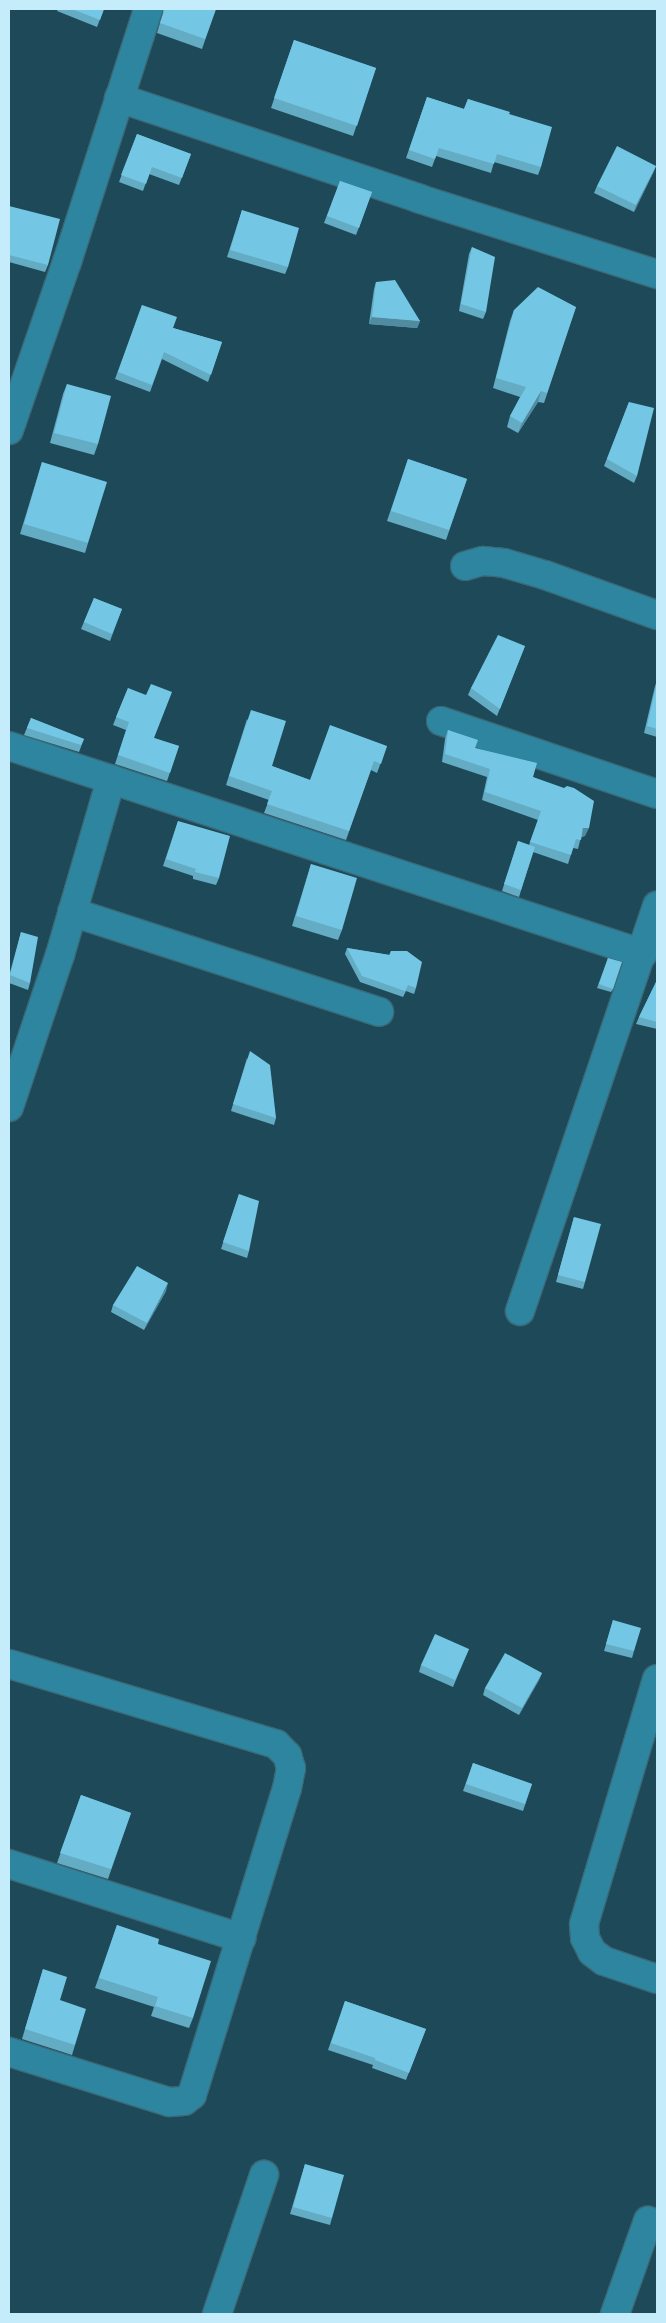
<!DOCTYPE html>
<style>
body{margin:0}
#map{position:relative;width:666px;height:2323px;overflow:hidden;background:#1d4958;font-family:"IBM Plex Sans",sans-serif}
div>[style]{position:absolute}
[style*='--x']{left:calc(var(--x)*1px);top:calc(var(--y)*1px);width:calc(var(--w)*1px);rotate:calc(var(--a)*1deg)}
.roads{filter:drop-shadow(1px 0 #3b6875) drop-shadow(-1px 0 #3b6875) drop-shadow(0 1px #3b6875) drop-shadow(0 -1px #3b6875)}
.minor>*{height:28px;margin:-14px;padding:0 14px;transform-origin:14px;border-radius:14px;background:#2e85a0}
.wall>*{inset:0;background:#64abc4}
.shaded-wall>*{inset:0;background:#518ba0}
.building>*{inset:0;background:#74c7e4}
span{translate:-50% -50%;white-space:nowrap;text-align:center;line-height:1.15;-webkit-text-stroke:5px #092e39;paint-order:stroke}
.frame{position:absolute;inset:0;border:10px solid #c5ecfb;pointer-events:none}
</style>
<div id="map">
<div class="roads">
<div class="minor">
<i style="--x:119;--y:98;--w:317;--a:18.5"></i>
<i style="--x:420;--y:199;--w:249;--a:17.6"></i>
<i style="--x:9;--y:430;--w:178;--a:-71"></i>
<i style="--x:67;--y:262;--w:266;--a:-72.2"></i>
<i style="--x:465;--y:566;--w:19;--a:-16"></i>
<i style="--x:483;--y:561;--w:21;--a:5"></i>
<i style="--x:504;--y:563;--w:43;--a:16.3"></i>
<i style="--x:545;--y:575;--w:119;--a:19.7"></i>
<i style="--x:441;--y:721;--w:228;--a:18.7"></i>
<i style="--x:9;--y:746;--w:667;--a:18.16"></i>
<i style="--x:72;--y:912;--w:323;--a:18"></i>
<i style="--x:9;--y:1107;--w:160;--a:-71.5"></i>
<i style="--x:60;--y:955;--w:183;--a:-73.8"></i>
<i style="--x:520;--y:1311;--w:428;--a:-71.3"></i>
<i style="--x:9;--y:1664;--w:279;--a:16.7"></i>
<i style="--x:276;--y:1744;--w:16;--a:45"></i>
<i style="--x:287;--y:1755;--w:14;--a:73"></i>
<i style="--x:291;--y:1768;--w:20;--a:101"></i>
<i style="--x:287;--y:1788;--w:321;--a:107.2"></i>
<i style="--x:192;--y:2095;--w:10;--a:143"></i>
<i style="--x:184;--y:2101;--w:15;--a:176"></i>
<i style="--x:169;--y:2102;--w:168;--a:-162.6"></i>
<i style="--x:657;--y:1679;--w:256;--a:106.6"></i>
<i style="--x:584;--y:1924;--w:14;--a:86"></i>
<i style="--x:585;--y:1938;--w:16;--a:63"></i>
<i style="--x:592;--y:1952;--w:15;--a:37"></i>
<i style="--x:604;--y:1961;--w:56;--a:18.8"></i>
<i style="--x:9;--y:1864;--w:244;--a:17.7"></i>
<i style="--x:217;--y:2314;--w:147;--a:-71.3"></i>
<i style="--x:615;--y:2314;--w:99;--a:-70.5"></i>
</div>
</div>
<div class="wall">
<i style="clip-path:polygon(58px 9px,104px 9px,97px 27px,57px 11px)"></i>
<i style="clip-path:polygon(163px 9px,216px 9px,202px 49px,157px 33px,163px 13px)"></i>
<i style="clip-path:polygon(294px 40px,376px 68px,353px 136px,271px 108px)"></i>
<i style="clip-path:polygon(427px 97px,464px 109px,468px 99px,509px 114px,541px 167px,538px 175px,494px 162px,491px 173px,436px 156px,432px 167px,406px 158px)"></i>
<i style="clip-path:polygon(137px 134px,191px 154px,179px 185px,149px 174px,143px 191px,119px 182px)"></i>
<i style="clip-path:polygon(656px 166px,653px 173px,634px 212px,594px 193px,597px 186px)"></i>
<i style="clip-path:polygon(340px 181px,372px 192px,356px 235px,324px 223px)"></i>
<i style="clip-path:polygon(9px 206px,48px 265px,45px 272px,9px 262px)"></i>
<i style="clip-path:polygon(242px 210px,288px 267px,285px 274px,227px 257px)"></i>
<i style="clip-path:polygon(472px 247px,486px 312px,483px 319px,459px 311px,469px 254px)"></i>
<i style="clip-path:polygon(376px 282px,420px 321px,417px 328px,369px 324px,374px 289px)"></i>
<i style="clip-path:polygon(142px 305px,173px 328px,222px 342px,208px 382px,162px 359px,150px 392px,115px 379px)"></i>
<i style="clip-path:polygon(576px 307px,544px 403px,538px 402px,518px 433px,507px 427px,510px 416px,520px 397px,493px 388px,510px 321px,514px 310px)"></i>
<i style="clip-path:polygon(67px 384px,98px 444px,94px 455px,50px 443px,63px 394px)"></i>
<i style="clip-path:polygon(629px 402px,637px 476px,634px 483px,604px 466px)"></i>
<i style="clip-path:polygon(408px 459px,467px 479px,446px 540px,387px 521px)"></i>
<i style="clip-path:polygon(42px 462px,88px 543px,85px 553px,20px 534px)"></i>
<i style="clip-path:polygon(94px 598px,122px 609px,110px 641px,81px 629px)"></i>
<i style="clip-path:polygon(525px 646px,497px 716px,468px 695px,471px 688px)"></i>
<i style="clip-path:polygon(657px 681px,657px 737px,644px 733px,655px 686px)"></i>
<i style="clip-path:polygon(128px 688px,154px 738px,179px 746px,167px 781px,115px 764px,126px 730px,113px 725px)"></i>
<i style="clip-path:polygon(31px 718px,84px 739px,79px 752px,24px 735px)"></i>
<i style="clip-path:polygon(247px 719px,272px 766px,310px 780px,387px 746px,377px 773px,371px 770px,346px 840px,264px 813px,269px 800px,226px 785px)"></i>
<i style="clip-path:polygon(448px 730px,475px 748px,533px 777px,585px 836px,581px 837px,578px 849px,573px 848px,568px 864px,533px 852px,519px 897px,502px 891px,518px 841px,529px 845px,538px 820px,482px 800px,487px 777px,442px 762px,445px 739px)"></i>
<i style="clip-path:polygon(178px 821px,219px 878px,216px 885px,193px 879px,193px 876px,163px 866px)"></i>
<i style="clip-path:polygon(311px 864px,342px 930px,338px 940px,292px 926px)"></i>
<i style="clip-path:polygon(21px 932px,30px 983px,28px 990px,9px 983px,9px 976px)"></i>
<i style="clip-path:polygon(347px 948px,389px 955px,391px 951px,416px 988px,414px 994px,406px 991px,403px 997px,360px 982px,345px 954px)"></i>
<i style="clip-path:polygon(608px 958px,613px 989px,611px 992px,597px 988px)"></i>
<i style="clip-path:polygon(657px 980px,657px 1029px,636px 1024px,639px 1017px)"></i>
<i style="clip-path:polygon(247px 1058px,276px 1118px,274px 1125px,231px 1111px)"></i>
<i style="clip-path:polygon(239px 1194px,249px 1251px,247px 1258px,221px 1249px)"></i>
<i style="clip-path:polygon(574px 1217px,585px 1282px,583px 1289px,556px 1282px)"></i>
<i style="clip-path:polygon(166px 1291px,144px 1330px,111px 1312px,113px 1305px)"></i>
<i style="clip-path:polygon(613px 1620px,634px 1651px,632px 1658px,604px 1651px)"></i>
<i style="clip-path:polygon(469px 1649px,453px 1687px,419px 1672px,421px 1665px)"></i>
<i style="clip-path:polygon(542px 1673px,539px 1680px,519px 1715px,483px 1695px,485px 1688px)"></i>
<i style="clip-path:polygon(473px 1763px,532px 1784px,523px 1811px,463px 1791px)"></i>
<i style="clip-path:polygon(81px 1795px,131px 1813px,108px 1879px,57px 1863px)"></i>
<i style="clip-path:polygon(117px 1925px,158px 1944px,193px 2018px,189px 2028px,151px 2016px,154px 2007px,95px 1988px)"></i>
<i style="clip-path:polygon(43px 1969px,60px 2000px,75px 2045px,72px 2055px,22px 2039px)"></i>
<i style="clip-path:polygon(345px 2001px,426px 2029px,406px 2080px,372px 2068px,373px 2065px,328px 2050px)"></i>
<i style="clip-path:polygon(305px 2164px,332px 2218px,330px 2225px,290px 2214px)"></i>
</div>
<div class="shaded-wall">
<i style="clip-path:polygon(656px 166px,653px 173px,634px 212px,636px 205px)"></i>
<i style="clip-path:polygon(372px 317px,420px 321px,417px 328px,369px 324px)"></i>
<i style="clip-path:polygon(541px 391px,538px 402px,518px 433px,522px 423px)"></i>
<i style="clip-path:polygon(583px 828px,589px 828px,585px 836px,580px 837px)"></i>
<i style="clip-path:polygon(168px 1283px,166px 1291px,144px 1330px,147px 1323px)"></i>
<i style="clip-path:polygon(542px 1673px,539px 1680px,519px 1715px,522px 1708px)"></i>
</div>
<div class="building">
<i style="clip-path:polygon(72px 9px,104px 9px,100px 20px)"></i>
<i style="clip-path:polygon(165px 9px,216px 9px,205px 39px,160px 23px)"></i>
<i style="clip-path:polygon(294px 40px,376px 68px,357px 126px,274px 98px)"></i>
<i style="clip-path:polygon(427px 97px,464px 109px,468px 99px,510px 112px,509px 114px,552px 127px,541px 167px,497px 154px,494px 164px,439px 148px,435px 159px,409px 150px)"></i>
<i style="clip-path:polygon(137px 134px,191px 154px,182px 178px,152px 167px,146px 184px,121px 175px)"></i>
<i style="clip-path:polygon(617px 146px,656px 166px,636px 205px,597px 186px)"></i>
<i style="clip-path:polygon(340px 181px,372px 192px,359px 228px,327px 216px)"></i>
<i style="clip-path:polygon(9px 206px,60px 219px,48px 265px,9px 255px)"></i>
<i style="clip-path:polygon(242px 210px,299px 228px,288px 267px,230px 250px)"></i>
<i style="clip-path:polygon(472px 247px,495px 257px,486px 312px,461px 304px)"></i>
<i style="clip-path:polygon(395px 280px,420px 321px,372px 317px,376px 282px)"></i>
<i style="clip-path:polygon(538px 287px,576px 307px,547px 393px,541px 391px,522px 423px,510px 416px,526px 387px,496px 378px,514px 310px)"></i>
<i style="clip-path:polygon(142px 305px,177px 317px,173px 328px,222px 342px,211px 375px,164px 352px,152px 385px,118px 372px)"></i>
<i style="clip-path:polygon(67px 384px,111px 396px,98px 444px,54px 433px)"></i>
<i style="clip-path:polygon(629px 402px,654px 408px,637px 476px,607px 459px)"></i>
<i style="clip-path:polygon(408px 459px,467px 479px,449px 530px,391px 511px)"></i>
<i style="clip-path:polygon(42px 462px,107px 482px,88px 543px,24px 524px)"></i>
<i style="clip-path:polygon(94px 598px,122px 609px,112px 634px,84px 622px)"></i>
<i style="clip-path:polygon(498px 635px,525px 646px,500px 709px,471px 688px)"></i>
<i style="clip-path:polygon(657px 682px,657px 729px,647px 726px)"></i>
<i style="clip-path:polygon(151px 684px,172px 692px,154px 738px,179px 746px,170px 773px,118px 755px,129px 722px,116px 717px,128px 688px,146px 695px)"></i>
<i style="clip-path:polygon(251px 710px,286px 721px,272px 766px,310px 780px,330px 725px,387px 746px,381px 764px,374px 761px,349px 831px,267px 804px,272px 791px,229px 776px)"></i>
<i style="clip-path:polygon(31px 718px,84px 739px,81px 745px,27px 728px)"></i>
<i style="clip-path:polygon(448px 730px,478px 740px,475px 748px,537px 763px,533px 777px,564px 788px,567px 786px,574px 788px,594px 801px,589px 828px,583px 828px,581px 840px,576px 839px,571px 855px,530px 842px,541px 811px,485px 792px,490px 769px,445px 754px)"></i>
<i style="clip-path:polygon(178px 821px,230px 836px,219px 878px,195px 872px,196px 869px,166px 859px)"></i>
<i style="clip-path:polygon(518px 841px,535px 847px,521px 890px,504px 884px)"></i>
<i style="clip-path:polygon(311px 864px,357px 878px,342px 930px,296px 916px)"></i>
<i style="clip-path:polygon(21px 932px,38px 937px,30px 983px,10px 975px)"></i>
<i style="clip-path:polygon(347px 948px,390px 955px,391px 951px,407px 951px,422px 962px,416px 988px,408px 985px,405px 991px,362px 976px)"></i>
<i style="clip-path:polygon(608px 958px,622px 962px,613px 989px,599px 984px)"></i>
<i style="clip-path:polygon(657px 980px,657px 1022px,639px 1017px)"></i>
<i style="clip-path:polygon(250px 1051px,270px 1065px,276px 1118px,233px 1104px)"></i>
<i style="clip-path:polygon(239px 1194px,259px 1201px,249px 1251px,223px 1242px)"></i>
<i style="clip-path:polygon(574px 1217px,601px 1224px,585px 1282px,558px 1275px)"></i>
<i style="clip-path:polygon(137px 1266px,168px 1283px,147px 1323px,113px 1305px)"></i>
<i style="clip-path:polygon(613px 1620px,641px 1628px,634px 1651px,606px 1644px)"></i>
<i style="clip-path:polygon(435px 1634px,469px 1649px,455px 1680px,421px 1665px)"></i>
<i style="clip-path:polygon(505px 1653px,542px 1673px,522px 1708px,485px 1688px)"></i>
<i style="clip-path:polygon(473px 1763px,532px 1784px,525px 1804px,466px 1784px)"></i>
<i style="clip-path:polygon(81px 1795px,131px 1813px,111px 1869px,60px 1853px)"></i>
<i style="clip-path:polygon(117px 1925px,159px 1939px,158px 1944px,211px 1961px,193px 2018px,155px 2006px,158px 1997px,99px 1978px)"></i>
<i style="clip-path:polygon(43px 1969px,67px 1977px,60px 2000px,86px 2009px,75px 2045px,25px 2029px)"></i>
<i style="clip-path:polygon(345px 2001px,426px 2029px,409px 2073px,375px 2060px,375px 2058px,331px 2043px)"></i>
<i style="clip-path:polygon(305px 2164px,344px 2175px,332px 2218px,293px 2207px)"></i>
</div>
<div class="frame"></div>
</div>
